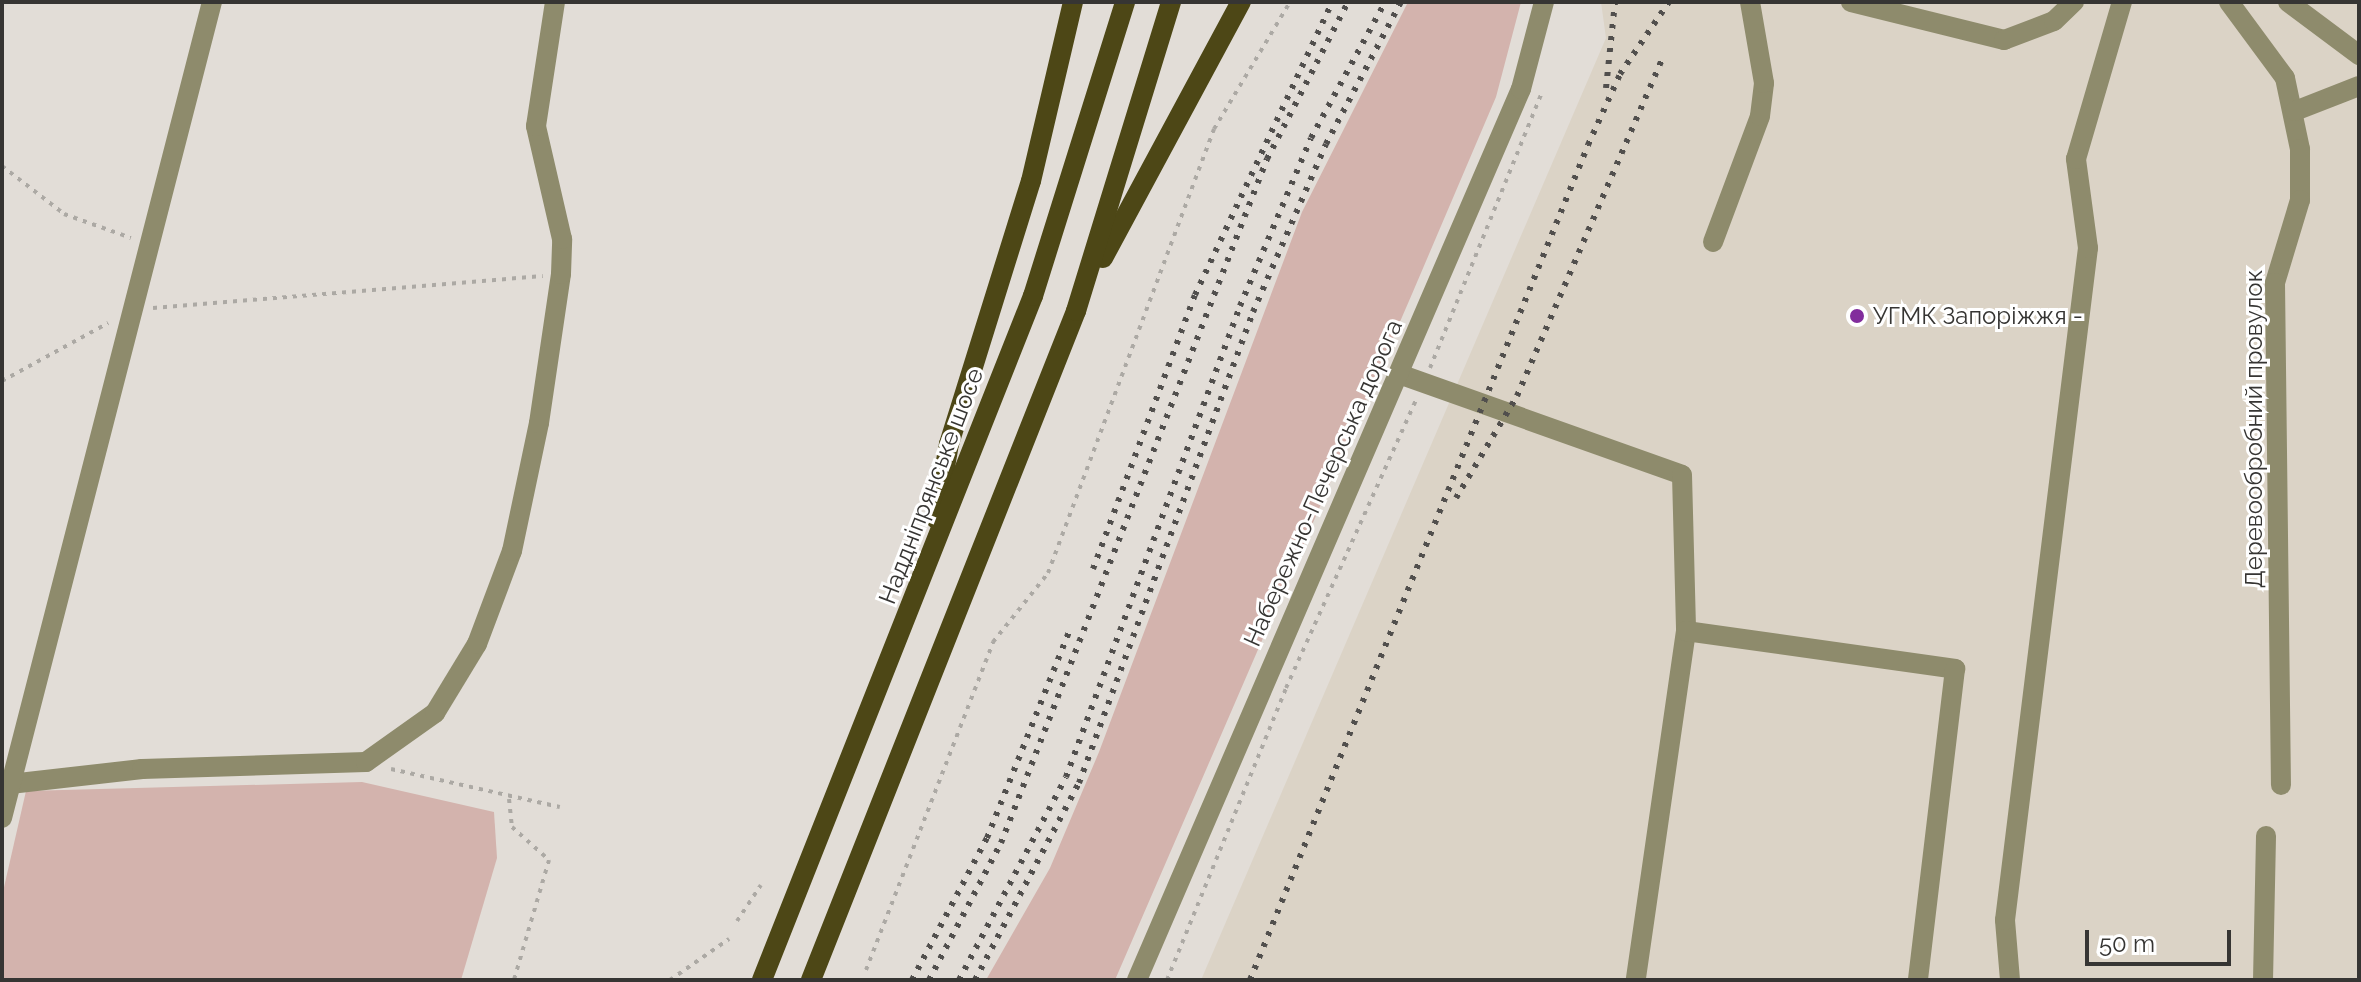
<!DOCTYPE html>
<meta charset="utf-8">
<style>
body{margin:0}
#map{position:relative;width:2361px;height:982px;overflow:hidden;background:#e2ddd7;font-family:Raleway,sans-serif}
div>[style]{position:absolute}
[style*='--x']{left:calc(var(--x)*1px);top:calc(var(--y)*1px);width:calc(var(--w)*1px);rotate:calc(var(--a)*1deg)}
.built>*{inset:0;background:#dbd3c6}
.green>*{inset:0;background:#d3b3ad}
.path>*{height:4px;margin-top:-2px;transform-origin:0;background:repeating-linear-gradient(90deg,#aca9a4 0 4px,transparent 0 10px)}
.minor>*{height:20px;margin:-10px;padding:0 10px;transform-origin:10px;border-radius:10px;background:#8e8b6c}
.major>*{height:20px;margin:-10px;padding:0 10px;transform-origin:10px;border-radius:10px;background:#4d4716}
.rail>*{height:6px;margin-top:-3px;transform-origin:0;background:repeating-linear-gradient(90deg,#514f4d 0 4px,transparent 0 12px)}
.dots>*{width:22px;height:22px;translate:-50% -50%;box-sizing:border-box;border:4px solid #fff;border-radius:50%}
span{translate:-50% -50%;white-space:nowrap;text-align:center;line-height:1.15;-webkit-text-stroke:6px #fff;paint-order:stroke}
.poi-label{font-size:24px;color:#363533}
.left{translate:0 -50%;text-align:left}
.street-label{font-size:24px;color:#363533}
.frame{position:absolute;inset:0;border:4px solid #363533;pointer-events:none}
.scale{position:absolute;left:2085px;top:930px;width:146px;height:36px;box-sizing:border-box;border:4px solid #363533;border-top:0;padding-left:10px;font-size:24px;line-height:28px;white-space:nowrap;color:#363533;-webkit-text-stroke:6px #fff;paint-order:stroke}
</style>
<div id="map">
<div class="built">
<i style="clip-path:polygon(1601px 2px,2359px 2px,2359px 980px,1201px 980px,1606px 38px)"></i>
</div>
<div class="green">
<i style="clip-path:polygon(1408px 2px,1521px 2px,1496px 97px,1412px 294px,1115px 980px,986px 980px,1050px 868px,1099px 752px,1302px 212px)"></i>
<i style="clip-path:polygon(362px 782px,494px 812px,497px 858px,461px 980px,2px 980px,2px 896px,26px 791px)"></i>
</div>
<div class="path">
<i style="--x:2;--y:166;--w:78;--a:37.7"></i>
<i style="--x:64;--y:214;--w:71;--a:19.7"></i>
<i style="--x:153;--y:308;--w:391;--a:-4.7"></i>
<i style="--x:1430;--y:368;--w:295;--a:-67.9"></i>
<i style="--x:2;--y:381;--w:121;--a:-28.7"></i>
<i style="--x:391;--y:769;--w:173;--a:12.7"></i>
<i style="--x:509;--y:799;--w:28;--a:84"></i>
<i style="--x:512;--y:827;--w:50;--a:41.7"></i>
<i style="--x:549;--y:860;--w:125;--a:106.3"></i>
<i style="--x:737;--y:921;--w:43;--a:-56.3"></i>
<i style="--x:866;--y:970;--w:352;--a:-68.8"></i>
<i style="--x:993;--y:642;--w:88;--a:-51.4"></i>
<i style="--x:1048;--y:573;--w:474;--a:-69.5"></i>
<i style="--x:1214;--y:129;--w:148;--a:-59.1"></i>
<i style="--x:670;--y:980;--w:72;--a:-34.8"></i>
<i style="--x:1167;--y:980;--w:315;--a:-67.8"></i>
<i style="--x:1286;--y:688;--w:318;--a:-65.7"></i>
</div>
<div class="minor">
<i style="--x:1851;--y:2;--w:158;--a:13.9"></i>
<i style="--x:2004;--y:40;--w:53;--a:-20.8"></i>
<i style="--x:2054;--y:21;--w:28;--a:-44"></i>
<i style="--x:2229;--y:2;--w:94;--a:53.6"></i>
<i style="--x:2285;--y:78;--w:73;--a:78.1"></i>
<i style="--x:2300;--y:149;--w:51;--a:90"></i>
<i style="--x:2300;--y:200;--w:87;--a:106.8"></i>
<i style="--x:2275;--y:283;--w:502;--a:89.32"></i>
<i style="--x:2288;--y:2;--w:89;--a:36.7"></i>
<i style="--x:2295;--y:111;--w:69;--a:-21.3"></i>
<i style="--x:1713;--y:242;--w:134;--a:-69.5"></i>
<i style="--x:1760;--y:116;--w:33;--a:-83"></i>
<i style="--x:1764;--y:83;--w:82;--a:-99.8"></i>
<i style="--x:1399;--y:374;--w:300;--a:19.6"></i>
<i style="--x:1682;--y:475;--w:156;--a:88.5"></i>
<i style="--x:1686;--y:631;--w:353;--a:98.2"></i>
<i style="--x:1686;--y:631;--w:272;--a:8"></i>
<i style="--x:1955;--y:669;--w:313;--a:96.8"></i>
<i style="--x:10;--y:784;--w:133;--a:-6.5"></i>
<i style="--x:142;--y:769;--w:224;--a:-1.8"></i>
<i style="--x:366;--y:762;--w:85;--a:-35.4"></i>
<i style="--x:435;--y:713;--w:81;--a:-58.7"></i>
<i style="--x:477;--y:644;--w:99;--a:-69.4"></i>
<i style="--x:512;--y:551;--w:131;--a:-78.1"></i>
<i style="--x:539;--y:423;--w:151;--a:-81.6"></i>
<i style="--x:561;--y:274;--w:35;--a:-88"></i>
<i style="--x:562;--y:239;--w:116;--a:-103"></i>
<i style="--x:536;--y:126;--w:125;--a:-81.3"></i>
<i style="--x:2;--y:818;--w:843;--a:-75.57"></i>
<i style="--x:1137;--y:980;--w:970;--a:-66.69"></i>
<i style="--x:1521;--y:89;--w:90;--a:-75.2"></i>
<i style="--x:2010;--y:980;--w:60;--a:-94.8"></i>
<i style="--x:2005;--y:920;--w:677;--a:-82.96"></i>
<i style="--x:2088;--y:248;--w:90;--a:-97.7"></i>
<i style="--x:2076;--y:159;--w:164;--a:-73.7"></i>
<i style="--x:2263;--y:980;--w:144;--a:-88.8"></i>
</div>
<div class="major">
<i style="--x:1103;--y:258;--w:291;--a:-61.7"></i>
<i style="--x:936;--y:519;--w:76;--a:-80.2"></i>
<i style="--x:949;--y:444;--w:275;--a:-72.7"></i>
<i style="--x:1031;--y:181;--w:184;--a:-76.8"></i>
<i style="--x:762;--y:980;--w:736;--a:-68.39"></i>
<i style="--x:1033;--y:296;--w:308;--a:-72.6"></i>
<i style="--x:811;--y:980;--w:720;--a:-68.39"></i>
<i style="--x:1076;--y:311;--w:323;--a:-72.9"></i>
</div>
<div class="rail">
<i style="--x:1606;--y:88;--w:86;--a:-84"></i>
<i style="--x:1456;--y:498;--w:119;--a:-59.1"></i>
<i style="--x:1517;--y:396;--w:366;--a:-66.7"></i>
<i style="--x:1093;--y:569;--w:292;--a:-69.6"></i>
<i style="--x:1195;--y:295;--w:323;--a:-64.9"></i>
<i style="--x:912;--y:980;--w:161;--a:-62.2"></i>
<i style="--x:987;--y:838;--w:222;--a:-68.3"></i>
<i style="--x:929;--y:980;--w:155;--a:-62.3"></i>
<i style="--x:1001;--y:843;--w:734;--a:-68.75"></i>
<i style="--x:1267;--y:159;--w:177;--a:-62.7"></i>
<i style="--x:959;--y:980;--w:229;--a:-62.2"></i>
<i style="--x:1066;--y:777;--w:502;--a:-69.72"></i>
<i style="--x:1240;--y:306;--w:182;--a:-67.1"></i>
<i style="--x:1311;--y:138;--w:155;--a:-61.4"></i>
<i style="--x:975;--y:980;--w:223;--a:-62.2"></i>
<i style="--x:1079;--y:783;--w:502;--a:-69.72"></i>
<i style="--x:1253;--y:312;--w:183;--a:-66.5"></i>
<i style="--x:1326;--y:144;--w:161;--a:-62.2"></i>
<i style="--x:1250;--y:980;--w:901;--a:-67.96"></i>
<i style="--x:1588;--y:145;--w:78;--a:-65.7"></i>
<i style="--x:1620;--y:74;--w:87;--a:-55.8"></i>
</div>
<div class="dots">
<i style="left:1857px;top:316px;background:#822d9c"></i>
</div>
<div class="poi-label">
<span class="left" style="left:1873px;top:316px">УГМК Запоріжжя -</span>
</div>
<div class="street-label">
<span style="left:2254px;top:429px;rotate:-90deg">Деревообробний провулок</span>
<span style="left:1323px;top:483px;rotate:-66deg">Набережно-Печерська дорога</span>
<span style="left:931px;top:486px;rotate:-69deg">Наддніпрянське шосе</span>
</div>
<div class="frame"></div>
<div class="scale">50 m</div>
</div>
